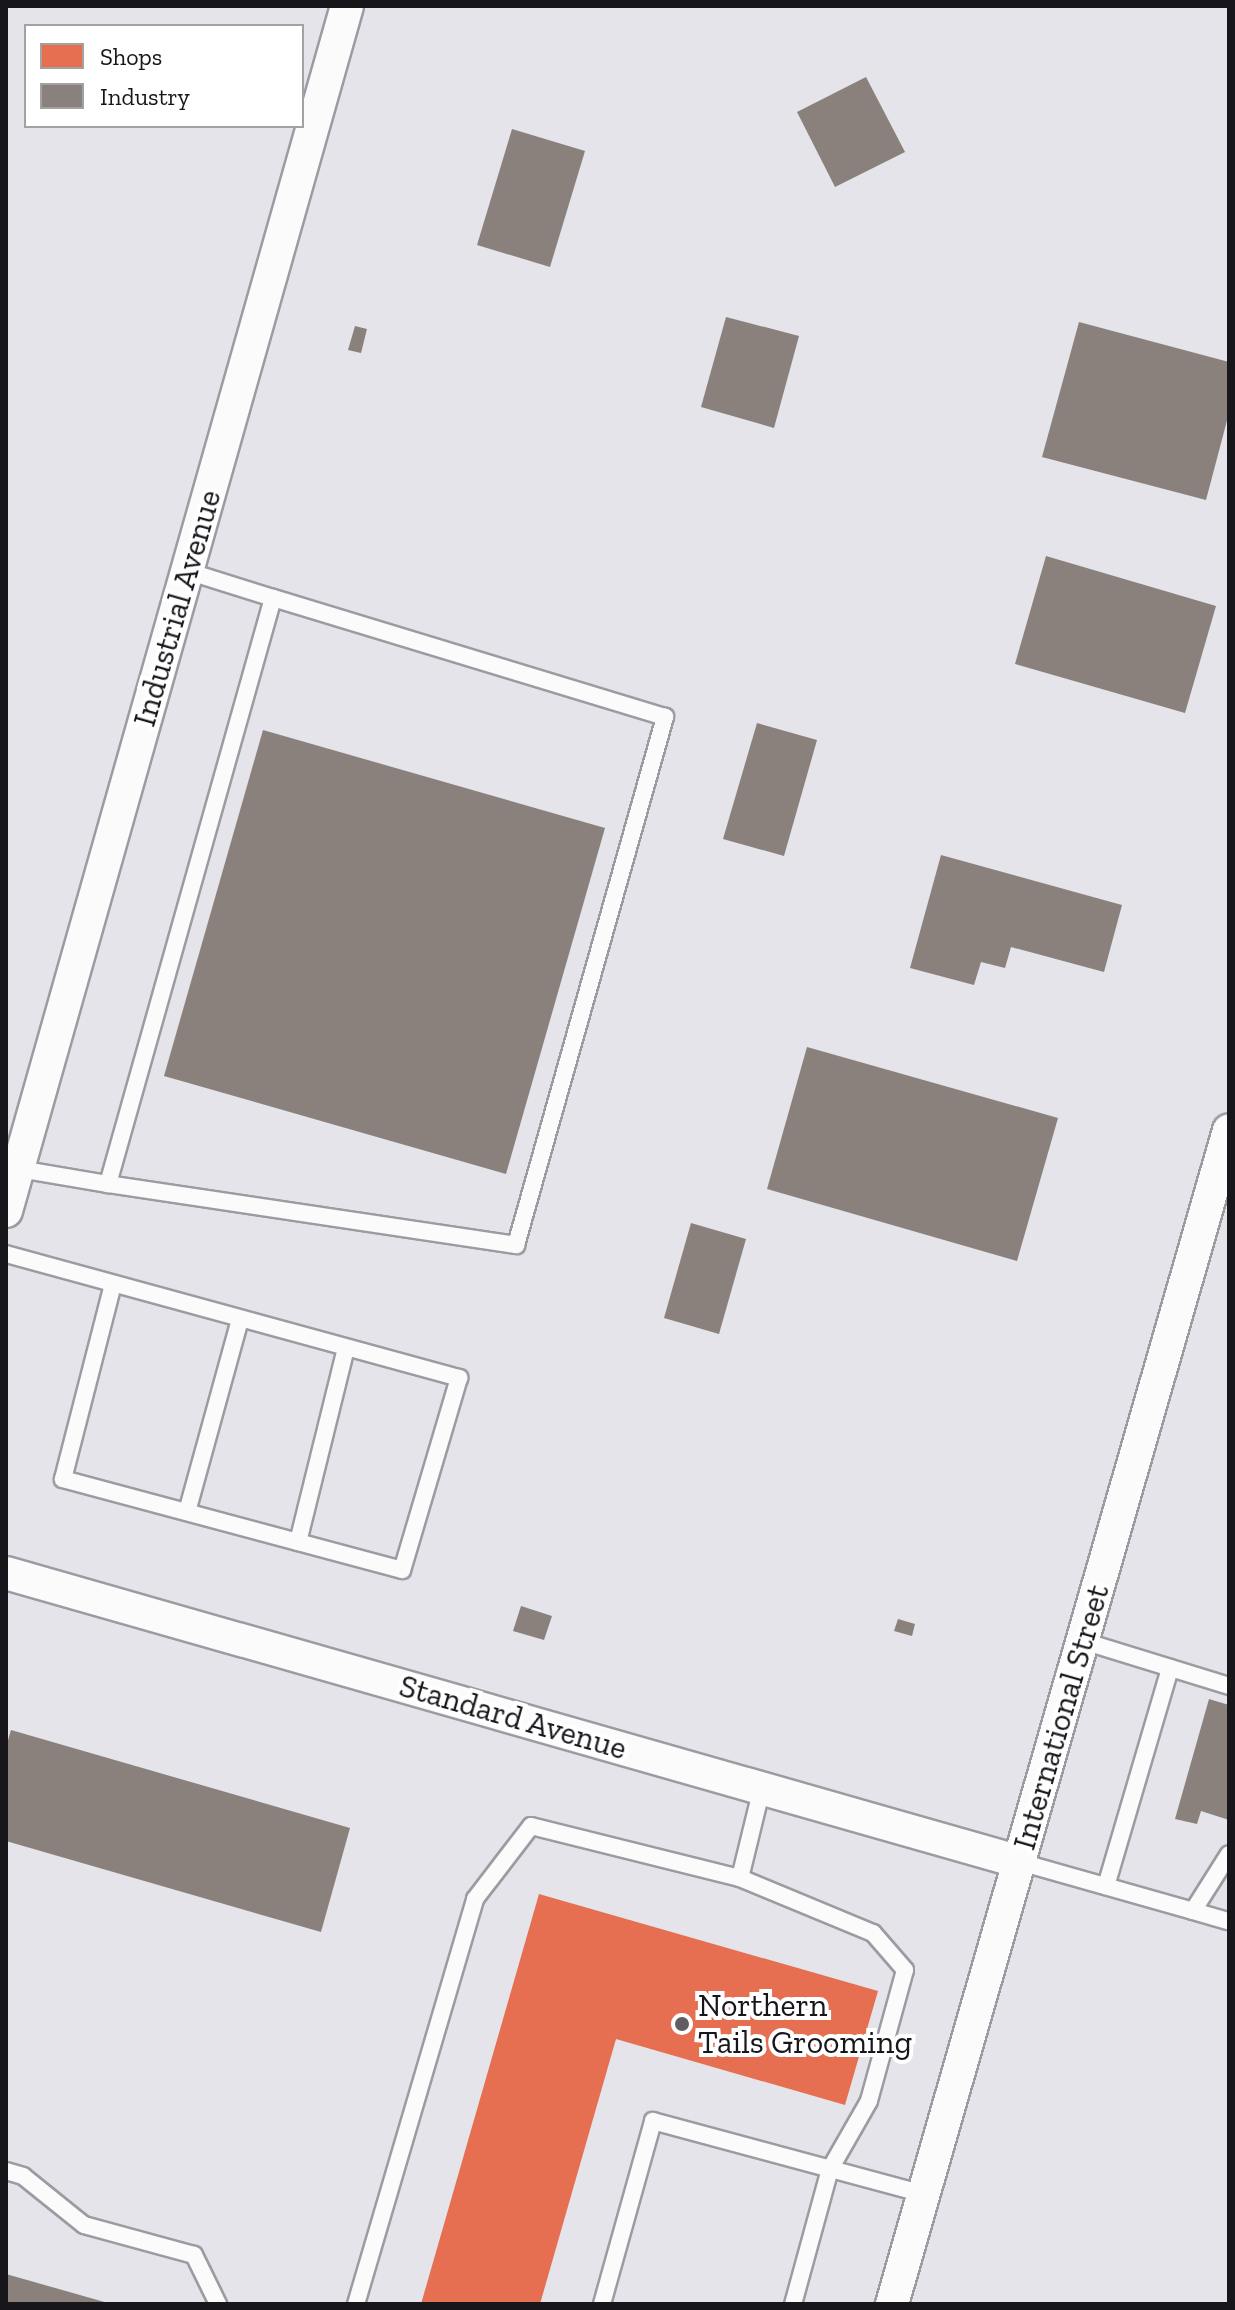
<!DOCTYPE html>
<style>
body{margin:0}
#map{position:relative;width:1235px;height:2310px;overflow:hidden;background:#e4e4ea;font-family:"Zilla Slab",serif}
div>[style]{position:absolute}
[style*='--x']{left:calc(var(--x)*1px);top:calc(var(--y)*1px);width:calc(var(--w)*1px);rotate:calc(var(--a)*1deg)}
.shops>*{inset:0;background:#e76f51}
.industry>*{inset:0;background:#8a817c}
.roads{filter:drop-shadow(2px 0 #9b9ca1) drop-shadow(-2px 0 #9b9ca1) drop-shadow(0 2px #9b9ca1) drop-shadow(0 -2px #9b9ca1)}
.lane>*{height:16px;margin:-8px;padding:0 8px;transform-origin:8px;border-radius:8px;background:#fbfbfc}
.street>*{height:32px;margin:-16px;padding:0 16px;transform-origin:16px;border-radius:16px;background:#fbfbfc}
.dots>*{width:22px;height:22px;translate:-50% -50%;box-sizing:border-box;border:4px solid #fff;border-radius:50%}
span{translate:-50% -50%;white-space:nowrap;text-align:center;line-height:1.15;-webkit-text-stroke:8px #fff;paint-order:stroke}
.street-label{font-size:32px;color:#16161b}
.poi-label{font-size:32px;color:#16161b}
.left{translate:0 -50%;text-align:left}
.frame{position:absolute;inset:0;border:8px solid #16161b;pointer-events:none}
.legend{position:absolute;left:24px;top:24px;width:280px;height:104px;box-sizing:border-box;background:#fff;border:2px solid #a2a2a4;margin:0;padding:10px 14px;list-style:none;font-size:24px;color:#16161b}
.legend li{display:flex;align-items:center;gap:16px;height:40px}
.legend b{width:40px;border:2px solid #a2a2a4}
</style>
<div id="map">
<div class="shops">
<i style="clip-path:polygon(539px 1894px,878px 1991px,845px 2105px,616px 2039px,540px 2304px,421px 2304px)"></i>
</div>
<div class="industry">
<i style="clip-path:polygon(866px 77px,905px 152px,835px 187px,797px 112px)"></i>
<i style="clip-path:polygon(512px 129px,585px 151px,550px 267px,477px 245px)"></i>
<i style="clip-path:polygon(726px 317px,799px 336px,774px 428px,701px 407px)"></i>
<i style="clip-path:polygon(1079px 322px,1229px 362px,1229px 413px,1206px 500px,1042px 457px)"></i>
<i style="clip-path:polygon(355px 326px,367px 329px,361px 353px,348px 350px)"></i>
<i style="clip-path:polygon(1046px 556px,1216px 606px,1185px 713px,1015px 664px)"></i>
<i style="clip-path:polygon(757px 723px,817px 740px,784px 856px,723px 839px)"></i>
<i style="clip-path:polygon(263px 730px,605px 828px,506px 1174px,164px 1076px)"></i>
<i style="clip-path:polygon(941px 855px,1122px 905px,1104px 972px,1011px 947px,1005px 968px,981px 962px,974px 985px,910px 968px)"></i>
<i style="clip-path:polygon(807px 1047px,1058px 1118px,1017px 1261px,767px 1189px)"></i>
<i style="clip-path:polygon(691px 1223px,746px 1239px,719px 1334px,664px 1318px)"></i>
<i style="clip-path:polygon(521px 1606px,552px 1616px,544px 1640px,513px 1631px)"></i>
<i style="clip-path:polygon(898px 1619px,915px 1624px,912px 1636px,894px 1631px)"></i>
<i style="clip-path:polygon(1209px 1699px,1229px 1705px,1229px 1820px,1201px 1811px,1197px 1824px,1175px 1819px)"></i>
<i style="clip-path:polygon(11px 1730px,350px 1828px,321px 1932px,6px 1841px,6px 1747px)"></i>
<i style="clip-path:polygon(6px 2274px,108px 2303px,107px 2304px,6px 2304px)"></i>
</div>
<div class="roads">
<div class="lane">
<i style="--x:187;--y:571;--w:90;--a:17.4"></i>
<i style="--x:19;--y:1169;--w:90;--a:9.6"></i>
<i style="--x:108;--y:1184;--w:413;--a:8.5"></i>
<i style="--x:516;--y:1245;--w:549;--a:-74.24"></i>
<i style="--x:665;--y:717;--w:410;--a:-163.1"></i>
<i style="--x:273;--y:598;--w:609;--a:105.73"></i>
<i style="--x:6;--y:1254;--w:470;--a:15.3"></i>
<i style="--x:459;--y:1378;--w:200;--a:106.5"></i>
<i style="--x:402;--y:1570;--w:351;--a:-165"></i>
<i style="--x:63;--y:1479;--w:201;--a:-75.6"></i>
<i style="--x:187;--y:1512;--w:200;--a:-74.6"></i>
<i style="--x:298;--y:1542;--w:200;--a:-76.1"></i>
<i style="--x:1083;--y:1641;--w:153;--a:17.1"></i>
<i style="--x:1020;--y:1862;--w:180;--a:15.8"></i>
<i style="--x:1193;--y:1911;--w:67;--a:-57.7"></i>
<i style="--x:740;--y:1878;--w:144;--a:22.5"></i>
<i style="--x:873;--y:1933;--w:49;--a:49.1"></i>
<i style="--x:905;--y:1970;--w:136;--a:105.4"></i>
<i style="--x:869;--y:2101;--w:78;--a:119.8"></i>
<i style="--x:830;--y:2169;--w:140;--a:105.3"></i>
<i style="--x:1106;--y:1886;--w:227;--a:-73.6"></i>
<i style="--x:1193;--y:1911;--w:37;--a:16"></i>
<i style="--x:6;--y:2171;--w:18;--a:16"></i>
<i style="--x:23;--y:2176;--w:78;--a:38.8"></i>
<i style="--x:84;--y:2225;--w:114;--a:15.3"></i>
<i style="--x:194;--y:2255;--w:55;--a:63.9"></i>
<i style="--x:356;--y:2304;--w:422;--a:-73.6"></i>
<i style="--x:475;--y:1899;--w:92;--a:-52.5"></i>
<i style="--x:531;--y:1826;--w:215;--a:14"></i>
<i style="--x:740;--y:1878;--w:93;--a:-76.3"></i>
<i style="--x:602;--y:2304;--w:190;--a:-74.4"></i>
<i style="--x:653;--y:2121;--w:281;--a:15.1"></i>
</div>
<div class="street">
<i style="--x:6;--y:1211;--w:1252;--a:-74.2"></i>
<i style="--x:6;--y:1573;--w:1054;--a:15.91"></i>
<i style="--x:892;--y:2304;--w:1221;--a:-73.98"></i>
</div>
</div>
<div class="dots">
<i style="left:682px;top:2024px;background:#5e5e63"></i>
</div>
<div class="street-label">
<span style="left:177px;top:608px;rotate:-74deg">Industrial Avenue</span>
<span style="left:513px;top:1717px;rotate:16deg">Standard Avenue</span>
<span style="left:1061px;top:1717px;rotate:-74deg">International Street</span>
</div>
<div class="poi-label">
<span class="left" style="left:698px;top:2024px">Northern<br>Tails Grooming</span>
</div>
<div class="frame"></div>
<ul class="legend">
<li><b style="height:22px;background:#e76f51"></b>Shops</li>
<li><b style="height:22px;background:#8a817c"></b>Industry</li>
</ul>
</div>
